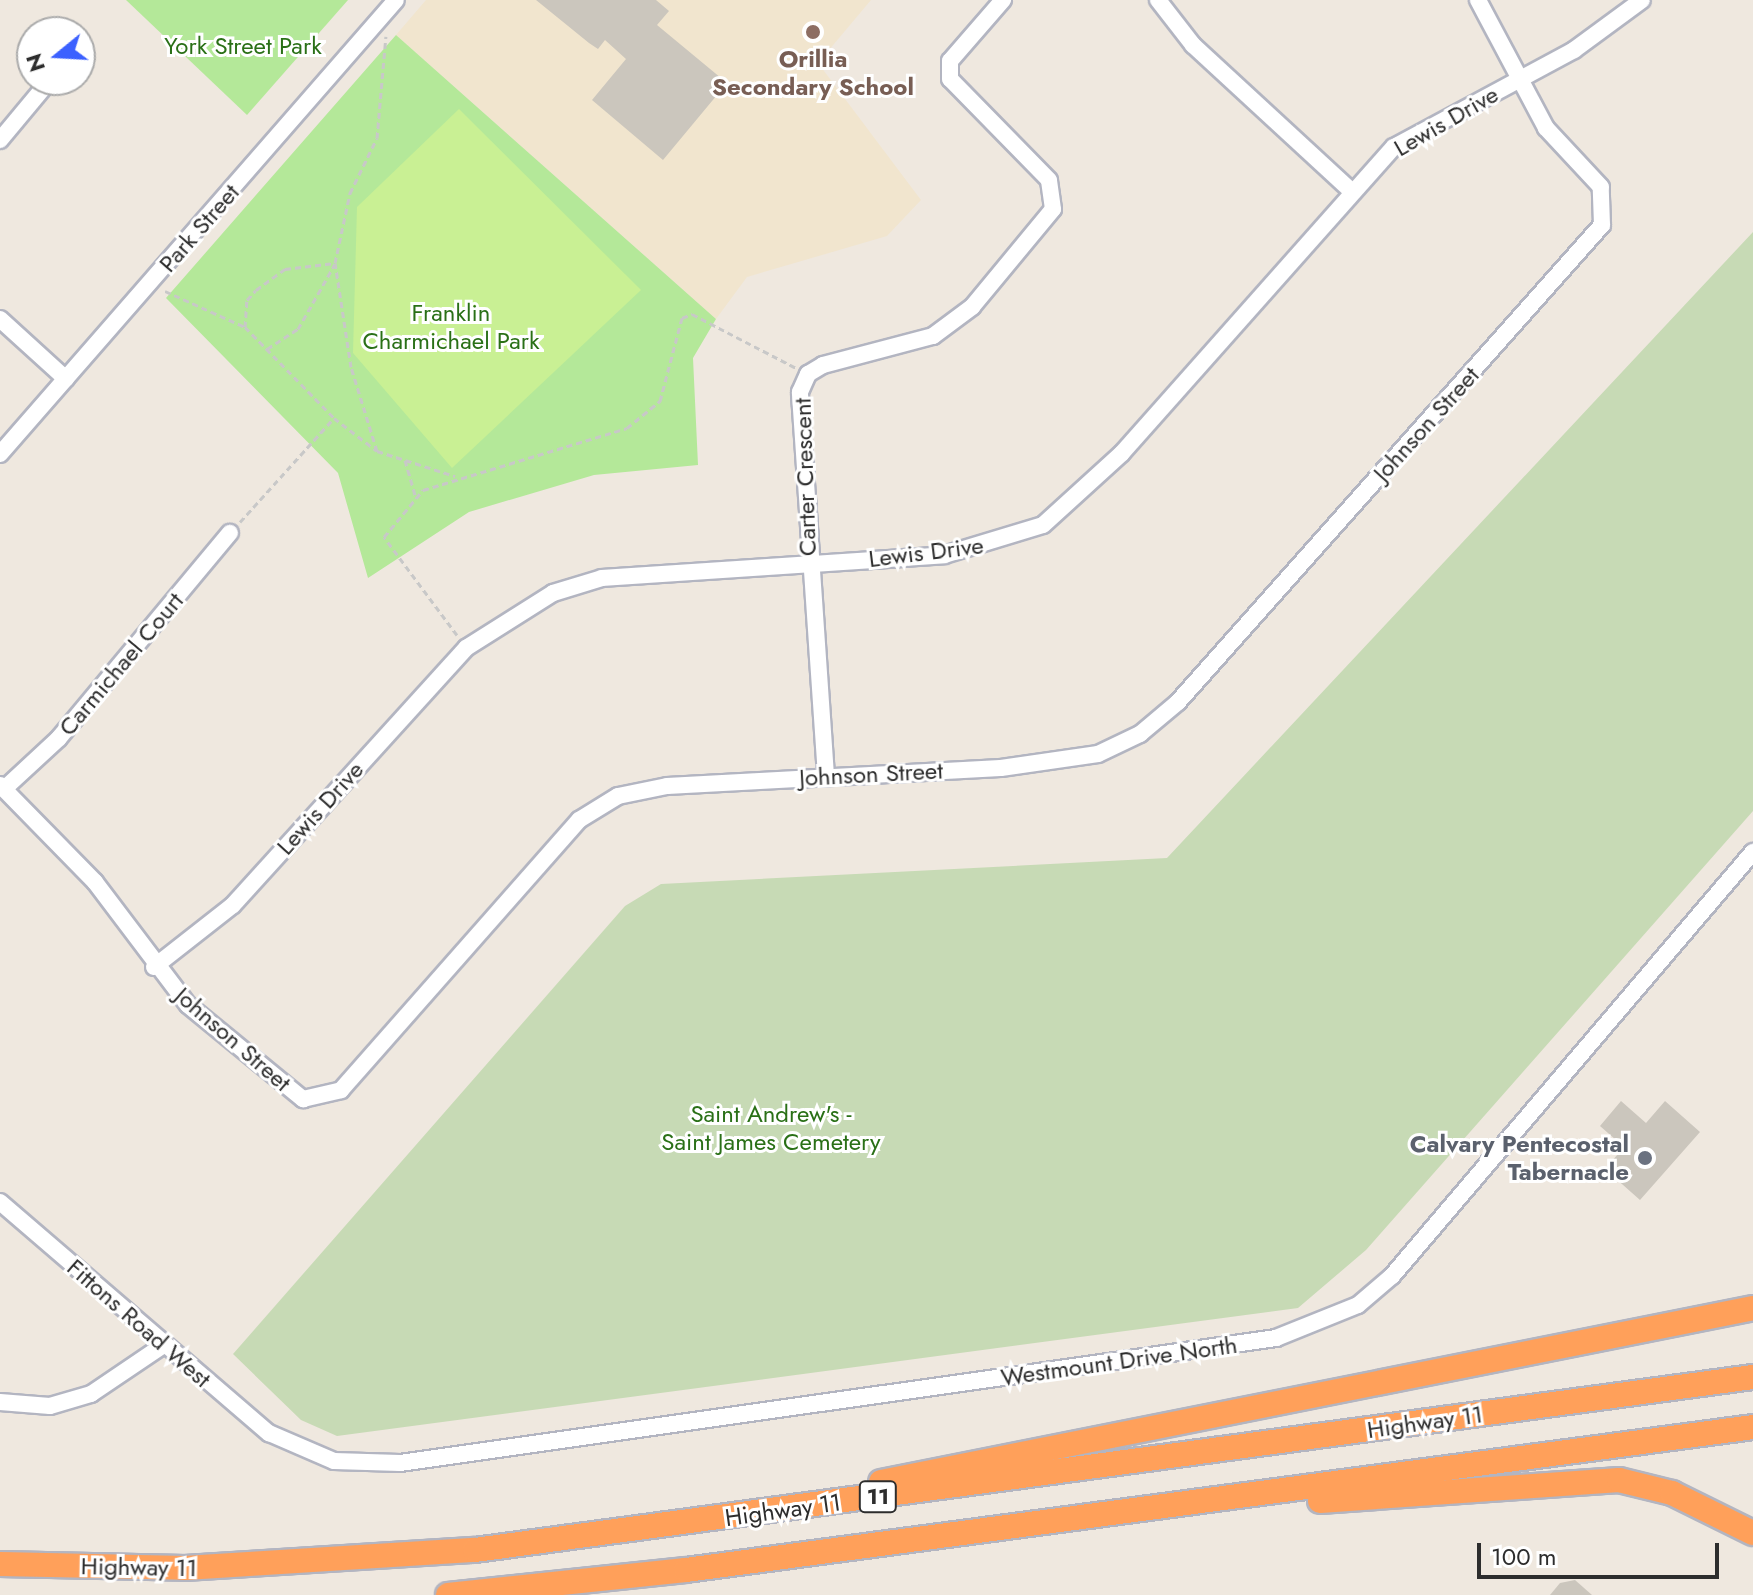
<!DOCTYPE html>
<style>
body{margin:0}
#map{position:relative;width:1753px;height:1595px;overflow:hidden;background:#efe8df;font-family:Jost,sans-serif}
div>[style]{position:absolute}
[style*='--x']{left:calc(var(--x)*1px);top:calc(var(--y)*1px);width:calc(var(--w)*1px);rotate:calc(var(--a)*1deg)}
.education>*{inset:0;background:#f1e5ce}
.green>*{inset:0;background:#b4e899}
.cemetery>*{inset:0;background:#c7dab5}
.pitch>*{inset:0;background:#c9f094}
.building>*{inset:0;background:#cbc6bd}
.path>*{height:3px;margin-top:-1.5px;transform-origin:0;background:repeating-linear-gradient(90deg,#c8c8c8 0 6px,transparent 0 10px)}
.roads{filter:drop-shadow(2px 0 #b3b5c1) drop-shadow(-2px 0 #b3b5c1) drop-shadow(0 2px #b3b5c1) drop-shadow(0 -2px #b3b5c1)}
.minor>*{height:16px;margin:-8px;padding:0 8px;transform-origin:8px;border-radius:8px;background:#fff}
.highway>*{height:24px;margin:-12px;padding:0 12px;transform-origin:12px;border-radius:12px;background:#ffa05a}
.dots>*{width:22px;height:22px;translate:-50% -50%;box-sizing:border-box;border:4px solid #fff;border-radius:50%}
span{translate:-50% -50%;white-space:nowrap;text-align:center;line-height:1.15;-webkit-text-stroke:6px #fff;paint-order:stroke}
.shield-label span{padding:2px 6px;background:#fff;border:2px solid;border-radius:6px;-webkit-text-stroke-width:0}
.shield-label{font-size:22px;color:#2d2d2d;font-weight:700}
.park-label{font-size:24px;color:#2a7017}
.education-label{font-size:24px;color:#785e54;font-weight:700}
.street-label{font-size:24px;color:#2d2d2d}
.worship-label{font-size:24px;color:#5b616d;font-weight:700}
.right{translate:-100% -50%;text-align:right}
.north{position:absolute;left:16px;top:16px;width:80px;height:80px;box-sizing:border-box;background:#fff;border:2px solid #ababab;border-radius:50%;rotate:252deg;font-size:22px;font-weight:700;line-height:32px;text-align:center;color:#2d2d2d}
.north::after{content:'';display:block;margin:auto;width:28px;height:36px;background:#3c61ff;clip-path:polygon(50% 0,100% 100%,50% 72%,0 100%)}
.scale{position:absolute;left:1477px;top:1543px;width:242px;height:36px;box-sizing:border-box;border:4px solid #2d2d2d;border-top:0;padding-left:10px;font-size:24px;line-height:28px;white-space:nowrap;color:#2d2d2d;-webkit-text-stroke:6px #fff;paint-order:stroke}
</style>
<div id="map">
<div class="education">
<i style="clip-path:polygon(426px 0,871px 0,818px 63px,921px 200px,887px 236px,747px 277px,716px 319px,396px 35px)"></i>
</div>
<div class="green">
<i style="clip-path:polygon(126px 0,348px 0,247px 115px)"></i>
<i style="clip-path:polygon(396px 35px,716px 319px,693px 358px,698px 465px,594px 475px,469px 512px,368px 578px,338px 473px,166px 298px)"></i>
</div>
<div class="cemetery">
<i style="clip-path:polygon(1753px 232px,1753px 811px,1366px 1250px,1298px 1308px,337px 1436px,301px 1420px,233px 1354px,625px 906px,661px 884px,1167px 858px)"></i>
</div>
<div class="pitch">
<i style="clip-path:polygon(459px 109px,641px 290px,452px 468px,353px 353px,357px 207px)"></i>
</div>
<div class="building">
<i style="clip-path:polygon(536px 0,656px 0,669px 11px,657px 25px,727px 83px,663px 160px,592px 100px,626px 59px,605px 40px,598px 49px,589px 43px)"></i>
<i style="clip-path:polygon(1621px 1101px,1646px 1123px,1665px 1101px,1700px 1132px,1640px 1200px,1605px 1169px,1624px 1147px,1600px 1126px)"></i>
<i style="clip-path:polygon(1575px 1580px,1592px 1595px,1550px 1595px,1560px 1583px)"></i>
</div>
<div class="path">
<i style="--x:165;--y:291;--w:88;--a:24.2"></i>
<i style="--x:245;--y:327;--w:127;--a:45.6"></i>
<i style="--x:334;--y:418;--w:54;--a:37.5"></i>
<i style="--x:377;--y:451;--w:82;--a:17.8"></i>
<i style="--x:245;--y:327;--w:27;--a:-86"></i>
<i style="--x:247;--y:300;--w:13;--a:-48"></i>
<i style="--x:256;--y:290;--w:36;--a:-36"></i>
<i style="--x:285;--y:269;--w:50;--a:-6.8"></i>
<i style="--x:267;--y:349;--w:37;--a:-33"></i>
<i style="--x:298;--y:329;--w:75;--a:-60.4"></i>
<i style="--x:377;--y:451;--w:88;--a:-107.2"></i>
<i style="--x:351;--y:367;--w:105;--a:-98.7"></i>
<i style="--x:335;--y:263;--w:72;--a:-77.9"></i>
<i style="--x:350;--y:193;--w:61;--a:-63.9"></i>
<i style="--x:377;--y:138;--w:102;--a:-85"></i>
<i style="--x:405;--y:460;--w:40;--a:74"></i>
<i style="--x:240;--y:522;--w:140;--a:-47.9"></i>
<i style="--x:457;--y:635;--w:122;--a:-126.7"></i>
<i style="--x:384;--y:537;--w:61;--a:-50.3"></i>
<i style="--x:423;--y:490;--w:213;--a:-16.9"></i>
<i style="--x:627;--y:428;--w:43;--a:-39.3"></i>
<i style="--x:660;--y:401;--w:86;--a:-75.2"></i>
<i style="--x:682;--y:318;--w:11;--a:-22"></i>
<i style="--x:692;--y:314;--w:117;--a:27.4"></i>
</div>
<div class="roads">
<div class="minor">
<i style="--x:1158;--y:0;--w:57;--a:52.1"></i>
<i style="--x:1193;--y:45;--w:215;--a:42.7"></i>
<i style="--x:0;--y:140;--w:78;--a:-50.2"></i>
<i style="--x:0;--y:319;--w:89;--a:42.3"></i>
<i style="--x:0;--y:454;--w:602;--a:-48.9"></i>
<i style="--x:826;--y:776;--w:385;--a:-93.9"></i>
<i style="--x:800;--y:392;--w:20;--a:-66"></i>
<i style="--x:808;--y:374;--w:17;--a:-31"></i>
<i style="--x:823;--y:365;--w:114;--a:-14.8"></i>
<i style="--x:933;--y:336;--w:49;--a:-36.6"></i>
<i style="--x:972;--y:307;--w:127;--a:-50.4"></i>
<i style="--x:1053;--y:209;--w:29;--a:-98"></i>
<i style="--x:1049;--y:180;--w:141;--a:-134.4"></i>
<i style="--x:950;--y:79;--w:18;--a:-90"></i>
<i style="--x:950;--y:61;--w:81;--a:-49"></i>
<i style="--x:0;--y:785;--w:136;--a:45.6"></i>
<i style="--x:95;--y:882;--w:154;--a:52.9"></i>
<i style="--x:188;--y:1005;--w:149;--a:39.3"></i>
<i style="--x:303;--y:1099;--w:39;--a:-13"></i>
<i style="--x:341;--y:1090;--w:360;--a:-48.6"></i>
<i style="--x:579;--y:820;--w:46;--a:-31.6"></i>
<i style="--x:618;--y:796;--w:50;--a:-11.5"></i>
<i style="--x:667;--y:786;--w:334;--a:-3.1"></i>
<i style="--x:1001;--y:768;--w:98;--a:-8.2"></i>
<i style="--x:1098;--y:754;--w:47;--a:-25.5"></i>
<i style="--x:1140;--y:734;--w:50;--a:-40.1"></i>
<i style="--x:1178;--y:702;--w:638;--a:-48.37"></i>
<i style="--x:1602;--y:225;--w:38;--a:-92"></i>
<i style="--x:1601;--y:187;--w:81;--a:-133"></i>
<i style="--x:1546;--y:128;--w:145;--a:-118"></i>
<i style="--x:4;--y:789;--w:75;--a:-42.8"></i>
<i style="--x:59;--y:738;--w:267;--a:-50.2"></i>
<i style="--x:154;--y:967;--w:100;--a:-38.1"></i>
<i style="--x:233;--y:905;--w:347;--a:-47.8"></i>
<i style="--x:466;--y:648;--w:103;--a:-32.3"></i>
<i style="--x:553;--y:593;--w:51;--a:-17"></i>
<i style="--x:602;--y:578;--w:343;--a:-3.8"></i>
<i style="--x:944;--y:555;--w:103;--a:-16.9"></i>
<i style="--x:1043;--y:525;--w:107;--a:-42.3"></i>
<i style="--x:1122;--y:453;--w:409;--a:-48.4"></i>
<i style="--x:1394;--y:147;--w:204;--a:-28.3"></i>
<i style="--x:1574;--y:50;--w:84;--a:-36.3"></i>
<i style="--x:0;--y:1202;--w:355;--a:40.7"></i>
<i style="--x:269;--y:1433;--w:71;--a:23.3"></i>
<i style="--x:334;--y:1461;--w:66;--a:1.7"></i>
<i style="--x:400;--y:1463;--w:885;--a:-8.12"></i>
<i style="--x:1276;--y:1338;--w:88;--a:-21.9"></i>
<i style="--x:1358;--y:1305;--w:45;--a:-40.5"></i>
<i style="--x:1392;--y:1276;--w:557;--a:-49.59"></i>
<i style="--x:0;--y:1402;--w:50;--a:4.6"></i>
<i style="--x:50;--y:1406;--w:43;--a:-16.3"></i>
<i style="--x:91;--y:1394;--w:86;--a:-34.1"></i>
</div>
<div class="highway">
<i style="--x:881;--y:1482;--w:889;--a:-11.28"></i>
<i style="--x:1320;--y:1501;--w:300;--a:-4"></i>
<i style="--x:1619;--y:1480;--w:55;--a:13.8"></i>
<i style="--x:1672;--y:1493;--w:90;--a:26.3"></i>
<i style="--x:0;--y:1564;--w:185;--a:1.2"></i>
<i style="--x:185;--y:1568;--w:291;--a:-3.6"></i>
<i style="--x:475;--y:1550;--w:1290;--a:-7.71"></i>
<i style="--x:448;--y:1595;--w:239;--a:-6"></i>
<i style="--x:686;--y:1570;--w:1077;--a:-7.63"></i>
</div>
</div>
<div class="dots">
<i style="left:813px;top:32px;background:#8d6e63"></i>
<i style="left:1645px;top:1158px;background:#6b7280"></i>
</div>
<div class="shield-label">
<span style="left:878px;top:1497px">11</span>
</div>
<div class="park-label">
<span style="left:243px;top:46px">York Street Park</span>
<span style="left:451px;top:327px">Franklin<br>Charmichael Park</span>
<span style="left:771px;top:1128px">Saint Andrew's -<br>Saint James Cemetery</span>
</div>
<div class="education-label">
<span style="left:813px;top:73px">Orillia<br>Secondary School</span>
</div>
<div class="street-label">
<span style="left:1446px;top:121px;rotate:-30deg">Lewis Drive</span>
<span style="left:199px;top:228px;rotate:-49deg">Park Street</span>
<span style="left:1426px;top:424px;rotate:-48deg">Johnson Street</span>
<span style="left:805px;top:477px;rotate:-92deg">Carter Crescent</span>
<span style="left:926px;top:552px;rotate:-7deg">Lewis Drive</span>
<span style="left:121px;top:664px;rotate:-50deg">Carmichael Court</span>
<span style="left:871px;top:774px;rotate:-3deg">Johnson Street</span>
<span style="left:320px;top:808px;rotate:-48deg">Lewis Drive</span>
<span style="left:233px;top:1039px;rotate:41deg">Johnson Street</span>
<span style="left:139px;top:1323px;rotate:41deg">Fittons Road West</span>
<span style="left:1119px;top:1361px;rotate:-8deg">Westmount Drive North</span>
<span style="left:1425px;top:1422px;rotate:-8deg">Highway 11</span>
<span style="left:783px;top:1510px;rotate:-8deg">Highway 11</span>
<span style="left:139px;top:1567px;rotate:1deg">Highway 11</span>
</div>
<div class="worship-label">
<span class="right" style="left:1629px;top:1158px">Calvary Pentecostal<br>Tabernacle</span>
</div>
<div class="north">N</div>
<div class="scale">100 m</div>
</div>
